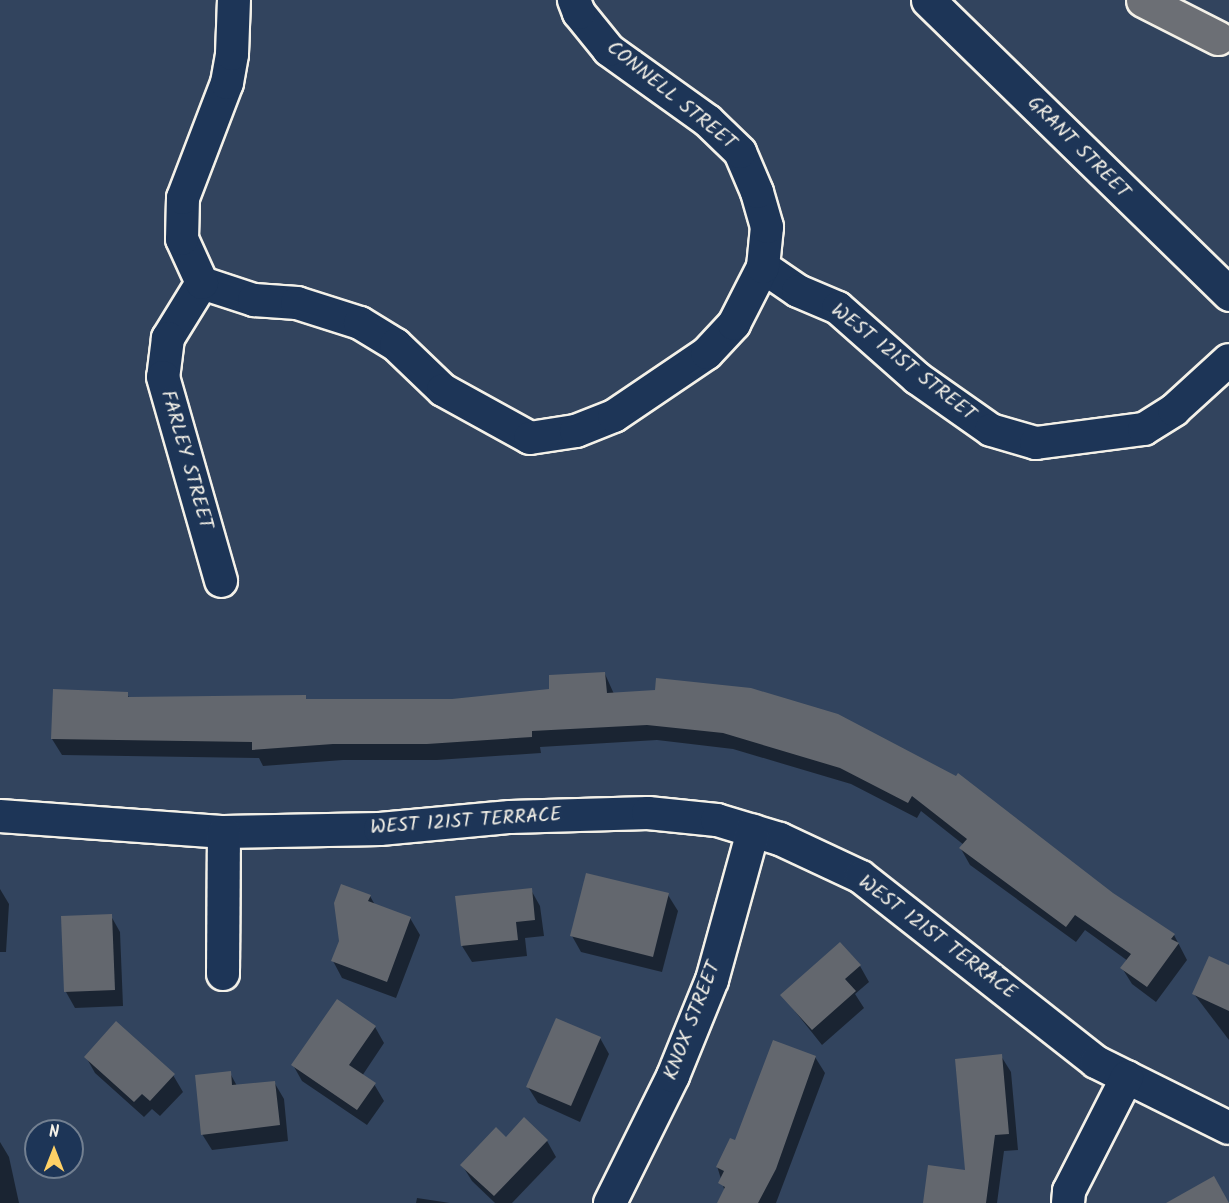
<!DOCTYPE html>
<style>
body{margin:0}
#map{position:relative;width:1229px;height:1203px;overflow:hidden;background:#32445e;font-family:Kalam,sans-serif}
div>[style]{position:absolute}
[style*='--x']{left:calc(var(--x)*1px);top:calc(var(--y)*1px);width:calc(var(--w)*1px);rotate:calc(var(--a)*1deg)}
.shadow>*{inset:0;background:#0007}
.building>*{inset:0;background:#63676e}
.roads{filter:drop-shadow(2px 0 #f4f1e8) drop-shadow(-2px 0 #f4f1e8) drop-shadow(0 2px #f4f1e8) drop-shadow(0 -2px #f4f1e8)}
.street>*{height:32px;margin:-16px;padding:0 16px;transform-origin:16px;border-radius:16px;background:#1d3557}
.secondary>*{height:33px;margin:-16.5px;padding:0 16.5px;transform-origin:16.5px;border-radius:16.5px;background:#1d3557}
.highway>*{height:33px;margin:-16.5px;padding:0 16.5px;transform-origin:16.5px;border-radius:16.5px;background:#6c6f75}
span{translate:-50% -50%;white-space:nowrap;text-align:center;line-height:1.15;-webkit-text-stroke:6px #1d3557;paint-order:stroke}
.street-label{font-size:20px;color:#f4f1e8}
.north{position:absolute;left:24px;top:1119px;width:60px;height:60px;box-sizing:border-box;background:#1d3557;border:2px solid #738091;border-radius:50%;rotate:0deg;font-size:16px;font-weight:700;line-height:24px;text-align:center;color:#f4f1e8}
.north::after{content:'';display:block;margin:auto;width:21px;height:27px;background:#ffd166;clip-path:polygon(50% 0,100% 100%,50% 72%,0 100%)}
</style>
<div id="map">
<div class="shadow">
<i style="clip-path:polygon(605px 674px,614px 694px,751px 690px,1112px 894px,1174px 935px,1187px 960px,1156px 1002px,1132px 984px,1122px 968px,1128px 961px,1085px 930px,1076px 942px,970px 865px,961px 849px,964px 845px,921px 811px,917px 818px,851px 784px,733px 749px,657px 740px,540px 747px,541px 753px,437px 760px,343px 760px,263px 766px,259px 758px,62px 755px,52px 739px,55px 690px,127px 694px,130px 699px,305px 696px,307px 701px,452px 701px,551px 690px)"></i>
<i style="clip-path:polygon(0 889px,9px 904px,6px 952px,0 952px)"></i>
<i style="clip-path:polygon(531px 890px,540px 906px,544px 936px,525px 938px,527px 956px,472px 962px,462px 946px)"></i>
<i style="clip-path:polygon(668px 895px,678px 911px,662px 972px,581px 952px,572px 936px)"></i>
<i style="clip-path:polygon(370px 896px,375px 905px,410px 918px,420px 935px,396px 998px,342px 978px,333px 961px,341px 941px)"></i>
<i style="clip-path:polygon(111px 916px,120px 932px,123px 1006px,75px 1008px,66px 992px)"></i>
<i style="clip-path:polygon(860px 966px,869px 982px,855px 994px,864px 1008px,822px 1045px,782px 995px)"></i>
<i style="clip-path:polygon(1229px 966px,1229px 1040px,1194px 994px)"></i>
<i style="clip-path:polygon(375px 1027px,384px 1043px,362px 1076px,374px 1084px,384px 1101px,367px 1125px,302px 1081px,293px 1065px)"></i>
<i style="clip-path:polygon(600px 1038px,609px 1054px,580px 1122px,538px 1103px,528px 1087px)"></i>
<i style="clip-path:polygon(1001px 1056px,1011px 1072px,1018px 1150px,1004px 1151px,997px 1203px,924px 1203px,967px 1172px)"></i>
<i style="clip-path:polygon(86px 1057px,173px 1075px,183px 1092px,160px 1116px,152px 1109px,144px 1117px,95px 1073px)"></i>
<i style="clip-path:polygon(815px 1057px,825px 1073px,776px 1203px,718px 1203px,725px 1192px,717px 1166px)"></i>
<i style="clip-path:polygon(230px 1073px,237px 1086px,274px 1082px,284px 1099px,288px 1141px,212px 1150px,202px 1134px)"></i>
<i style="clip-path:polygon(506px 1139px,547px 1141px,556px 1157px,512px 1203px,495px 1203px,472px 1181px,462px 1165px)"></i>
<i style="clip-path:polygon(0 1142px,9px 1157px,19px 1203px,0 1203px)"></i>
<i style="clip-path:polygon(417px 1198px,450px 1203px,416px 1203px)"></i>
</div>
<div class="building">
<i style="clip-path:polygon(605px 672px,607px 693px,655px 690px,656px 678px,751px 688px,838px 714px,956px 776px,958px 773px,1113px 893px,1175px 934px,1171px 939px,1179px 943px,1147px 987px,1120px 968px,1131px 954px,1075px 915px,1066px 927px,959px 848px,967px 839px,912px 796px,908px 803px,840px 768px,723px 733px,647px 725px,532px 731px,532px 737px,427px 744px,333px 744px,252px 750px,252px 742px,51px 739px,53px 689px,128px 692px,128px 697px,306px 695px,306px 699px,452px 699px,549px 689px,549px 675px)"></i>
<i style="clip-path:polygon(586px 873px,669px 893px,653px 957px,570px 936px)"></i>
<i style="clip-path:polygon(341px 884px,371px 895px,368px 901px,411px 917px,387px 982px,331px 961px,339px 941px,334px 903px)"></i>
<i style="clip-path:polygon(532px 888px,535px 920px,516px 922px,518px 940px,461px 946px,455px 896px)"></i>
<i style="clip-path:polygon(112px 914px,115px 990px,64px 992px,61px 916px)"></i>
<i style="clip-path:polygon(840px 942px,861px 965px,845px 979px,856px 991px,812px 1030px,780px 995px)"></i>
<i style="clip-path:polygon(1209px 956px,1229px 965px,1229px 1011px,1192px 994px)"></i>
<i style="clip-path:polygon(337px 999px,376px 1026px,349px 1065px,376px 1083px,357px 1110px,291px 1065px)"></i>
<i style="clip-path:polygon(556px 1018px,601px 1037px,571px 1106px,526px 1087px)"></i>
<i style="clip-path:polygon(116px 1021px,175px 1074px,150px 1101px,142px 1094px,134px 1102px,84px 1057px)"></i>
<i style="clip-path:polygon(773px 1040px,816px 1056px,776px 1169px,758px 1203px,717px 1203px,725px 1187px,718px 1183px,724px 1171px,716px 1167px,730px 1138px,735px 1140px)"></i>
<i style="clip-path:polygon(1002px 1054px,1009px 1134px,995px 1135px,986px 1203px,923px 1203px,928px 1165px,965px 1170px,955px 1059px)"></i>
<i style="clip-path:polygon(231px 1071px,232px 1085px,275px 1081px,280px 1125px,201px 1135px,195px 1075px)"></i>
<i style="clip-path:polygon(524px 1117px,548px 1140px,494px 1196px,460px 1165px,496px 1127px,506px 1137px)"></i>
<i style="clip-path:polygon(1214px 1176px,1229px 1203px,1166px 1203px)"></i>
</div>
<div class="roads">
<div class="street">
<i style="--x:763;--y:267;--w:42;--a:34.4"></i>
<i style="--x:798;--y:291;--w:43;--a:23"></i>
<i style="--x:838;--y:308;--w:106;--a:41.5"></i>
<i style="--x:917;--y:378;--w:90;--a:35.1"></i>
<i style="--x:991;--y:430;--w:47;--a:16.1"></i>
<i style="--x:1036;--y:443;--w:109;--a:-7.4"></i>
<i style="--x:1144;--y:429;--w:36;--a:-32"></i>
<i style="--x:1174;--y:410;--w:74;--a:-42.3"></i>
<i style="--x:202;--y:283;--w:55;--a:18.1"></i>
<i style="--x:254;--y:300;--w:43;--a:4"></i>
<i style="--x:297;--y:303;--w:66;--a:17.6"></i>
<i style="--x:360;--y:323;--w:42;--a:31.4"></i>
<i style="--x:396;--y:345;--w:65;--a:43.8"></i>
<i style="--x:443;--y:390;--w:99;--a:28.9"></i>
<i style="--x:530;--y:438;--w:47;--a:-8.7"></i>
<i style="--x:576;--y:431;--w:41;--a:-21.5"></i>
<i style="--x:614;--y:416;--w:112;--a:-34.1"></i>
<i style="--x:707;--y:353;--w:40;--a:-47"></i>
<i style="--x:734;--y:324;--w:64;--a:-63"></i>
<i style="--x:763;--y:267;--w:40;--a:-84.3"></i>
<i style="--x:767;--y:227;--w:36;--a:-106"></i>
<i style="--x:757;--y:192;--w:43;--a:-113"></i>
<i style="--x:740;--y:152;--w:45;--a:-135.9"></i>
<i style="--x:708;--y:121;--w:122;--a:-144.4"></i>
<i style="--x:609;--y:50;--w:48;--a:-129"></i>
<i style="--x:579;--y:13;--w:14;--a:-111"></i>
<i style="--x:202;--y:283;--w:65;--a:121.7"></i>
<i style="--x:168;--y:338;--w:39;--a:97"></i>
<i style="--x:163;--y:377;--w:212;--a:74.1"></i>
<i style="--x:202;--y:283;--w:48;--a:-114.4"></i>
<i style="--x:182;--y:239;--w:41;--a:-88.6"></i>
<i style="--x:183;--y:198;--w:123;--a:-69.1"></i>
<i style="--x:227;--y:83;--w:29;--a:-80"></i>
<i style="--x:232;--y:54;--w:54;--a:-87.9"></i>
<i style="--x:0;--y:816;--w:225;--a:4.1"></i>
<i style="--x:224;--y:832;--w:156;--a:-1.1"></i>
<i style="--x:380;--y:829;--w:131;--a:-5.3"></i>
<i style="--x:510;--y:817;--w:138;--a:-1.7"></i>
<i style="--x:648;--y:813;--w:69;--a:5.8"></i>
<i style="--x:717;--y:820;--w:66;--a:16.8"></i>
<i style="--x:780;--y:839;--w:89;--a:25.1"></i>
<i style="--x:861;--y:877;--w:299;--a:38.2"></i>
<i style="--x:1096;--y:1062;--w:148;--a:26.4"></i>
<i style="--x:223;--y:974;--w:142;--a:-89.6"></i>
<i style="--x:610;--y:1203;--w:142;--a:-63.6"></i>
<i style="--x:673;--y:1076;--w:104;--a:-67.9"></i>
<i style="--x:712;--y:980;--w:155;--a:-74.6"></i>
<i style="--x:1068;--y:1203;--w:12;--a:-85"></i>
<i style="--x:1069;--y:1191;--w:128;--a:-63"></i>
</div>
<div class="secondary">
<i style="--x:928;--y:0;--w:421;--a:44.3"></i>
</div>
<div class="highway">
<i style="--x:1143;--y:0;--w:84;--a:26.9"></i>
</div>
</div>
<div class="street-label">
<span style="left:671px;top:96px;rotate:39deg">CONNELL STREET</span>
<span style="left:1078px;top:148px;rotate:45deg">GRANT STREET</span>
<span style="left:903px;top:363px;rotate:38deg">WEST 121ST STREET</span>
<span style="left:186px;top:460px;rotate:74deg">FARLEY STREET</span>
<span style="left:466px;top:822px;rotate:-4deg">WEST 121ST TERRACE</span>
<span style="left:937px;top:938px;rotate:37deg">WEST 121ST TERRACE</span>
<span style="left:693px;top:1021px;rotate:-69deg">KNOX STREET</span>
</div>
<div class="north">N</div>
</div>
